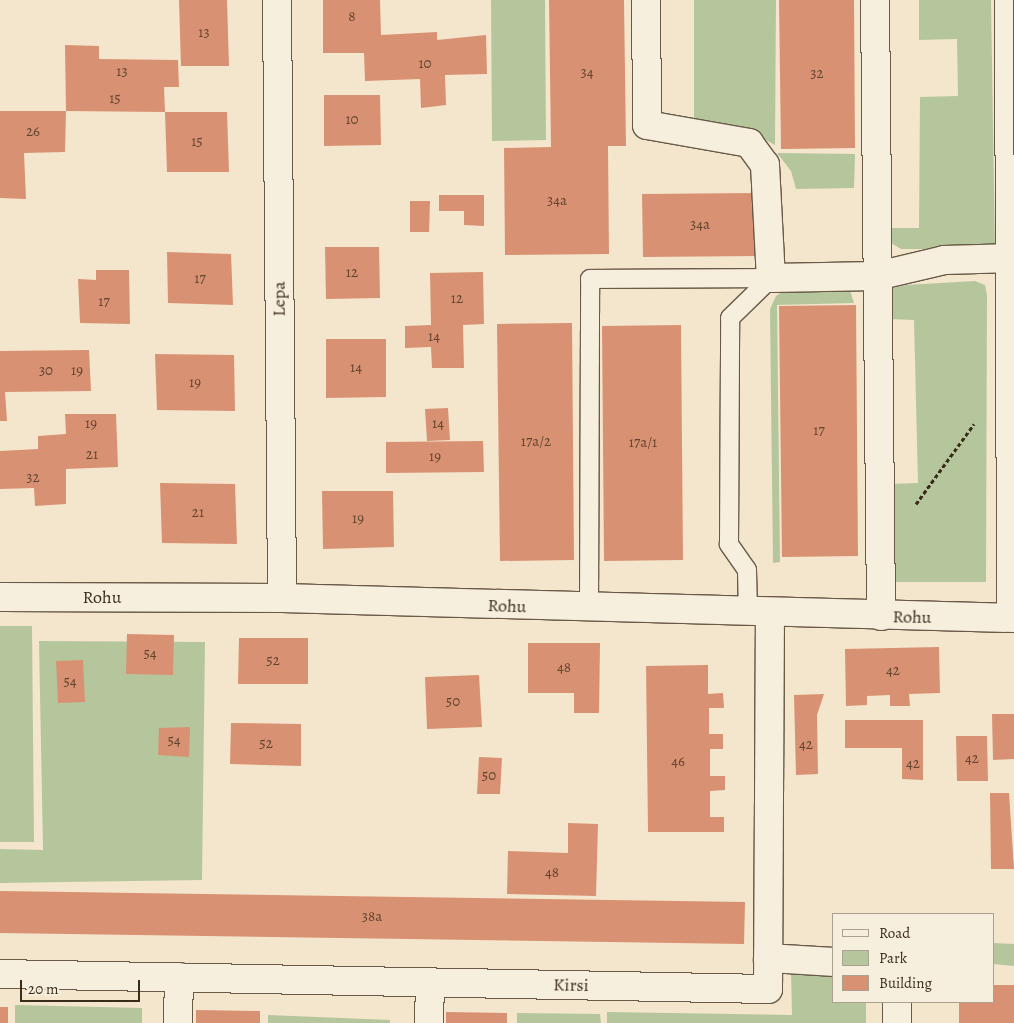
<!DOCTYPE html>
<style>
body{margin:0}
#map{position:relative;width:1014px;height:1023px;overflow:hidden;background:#f3e6cd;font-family:Alegreya,serif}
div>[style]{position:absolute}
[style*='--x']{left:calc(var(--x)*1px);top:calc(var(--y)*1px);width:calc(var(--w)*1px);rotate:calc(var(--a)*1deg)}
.green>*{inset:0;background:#b5c69d}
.building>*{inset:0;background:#d99173}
.path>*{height:3px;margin-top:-1.5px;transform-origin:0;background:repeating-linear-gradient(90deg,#3a2c1a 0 4px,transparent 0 6.5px)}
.roads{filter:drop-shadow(1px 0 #685a47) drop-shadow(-1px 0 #685a47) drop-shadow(0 1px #685a47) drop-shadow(0 -1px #685a47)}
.service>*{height:18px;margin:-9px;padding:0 9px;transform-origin:9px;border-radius:9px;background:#f7efde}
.minor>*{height:28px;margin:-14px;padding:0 14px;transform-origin:14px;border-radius:14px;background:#f7efde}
span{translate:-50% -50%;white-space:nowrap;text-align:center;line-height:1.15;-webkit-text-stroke:5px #f7efde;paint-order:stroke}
.number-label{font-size:15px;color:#624530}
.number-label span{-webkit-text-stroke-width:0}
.street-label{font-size:18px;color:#3a2c1a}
.legend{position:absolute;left:832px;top:913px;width:162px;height:90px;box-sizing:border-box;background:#f7efde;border:1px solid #aba190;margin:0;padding:6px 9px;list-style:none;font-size:15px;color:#3a2c1a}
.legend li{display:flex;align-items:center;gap:10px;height:25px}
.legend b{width:25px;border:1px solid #aba190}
.scale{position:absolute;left:20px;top:980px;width:120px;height:22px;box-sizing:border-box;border:2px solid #3a2c1a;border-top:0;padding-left:6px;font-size:15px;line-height:18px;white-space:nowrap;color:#3a2c1a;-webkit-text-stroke:4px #f7efde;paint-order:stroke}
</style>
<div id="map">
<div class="green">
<i style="clip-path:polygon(491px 0,545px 0,546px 140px,492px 141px)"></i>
<i style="clip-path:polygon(694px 0,776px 0,775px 145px,747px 130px,694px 121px)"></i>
<i style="clip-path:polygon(919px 0,991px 0,995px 249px,901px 249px,891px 243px,888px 228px,919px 228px,920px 97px,958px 96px,957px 39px,919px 40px)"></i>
<i style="clip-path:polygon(777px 153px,855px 154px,854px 188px,796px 189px,791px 171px)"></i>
<i style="clip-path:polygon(975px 281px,985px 285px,987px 295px,986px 582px,886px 582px,887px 484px,918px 483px,914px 320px,888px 319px,886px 299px,893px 288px,906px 285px)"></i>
<i style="clip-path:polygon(792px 285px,849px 287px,854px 303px,777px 305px,780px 562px,773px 563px,770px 309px,776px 296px)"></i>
<i style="clip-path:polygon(0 626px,32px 626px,34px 842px,0 842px)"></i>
<i style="clip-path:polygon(39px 641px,205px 642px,202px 880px,0 883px,0 849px,43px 850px)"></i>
<i style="clip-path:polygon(993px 943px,1014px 944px,1014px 966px,993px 964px)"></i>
<i style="clip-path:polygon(791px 969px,833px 972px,833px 1002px,866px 1002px,866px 1023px,607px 1023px,607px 1012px,792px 1015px)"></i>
<i style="clip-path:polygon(15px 1005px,142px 1008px,142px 1023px,15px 1023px)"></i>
<i style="clip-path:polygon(517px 1013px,600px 1014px,601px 1023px,517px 1023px)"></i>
<i style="clip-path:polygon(268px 1015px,390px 1020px,390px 1023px,268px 1023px)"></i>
</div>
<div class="building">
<i style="clip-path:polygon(179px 0,227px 0,229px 66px,181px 66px)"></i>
<i style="clip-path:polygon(323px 0,380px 0,381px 35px,437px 32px,437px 40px,486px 35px,487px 74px,445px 75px,446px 105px,421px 108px,420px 79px,365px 81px,364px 53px,323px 53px)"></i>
<i style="clip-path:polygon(549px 0,624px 0,626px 146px,608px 146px,609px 254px,505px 255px,504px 148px,551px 147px)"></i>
<i style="clip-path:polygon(779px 0,854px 0,855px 148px,781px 149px)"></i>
<i style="clip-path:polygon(65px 45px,99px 46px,99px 59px,178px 60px,179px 87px,164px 87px,165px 112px,66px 111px)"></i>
<i style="clip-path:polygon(324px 95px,380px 95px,381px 145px,324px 146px)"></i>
<i style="clip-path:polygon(0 111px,66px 111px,65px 152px,24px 153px,26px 199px,0 198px)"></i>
<i style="clip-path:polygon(165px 112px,227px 112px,229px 172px,167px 172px)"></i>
<i style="clip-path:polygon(756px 193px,757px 256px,643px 257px,642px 194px)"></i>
<i style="clip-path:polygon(439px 195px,484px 195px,484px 226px,464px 225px,464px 211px,439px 211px)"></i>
<i style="clip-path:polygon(410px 201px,430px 201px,429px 232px,410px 232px)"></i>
<i style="clip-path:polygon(325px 247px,379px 247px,380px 298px,326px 299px)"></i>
<i style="clip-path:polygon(167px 252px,231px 254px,233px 305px,168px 303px)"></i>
<i style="clip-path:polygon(96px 270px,129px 270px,130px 324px,80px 323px,78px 279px,96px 280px)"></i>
<i style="clip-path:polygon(483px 272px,484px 324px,463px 325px,464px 368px,432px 368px,431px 347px,405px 348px,405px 326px,431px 325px,430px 273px)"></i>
<i style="clip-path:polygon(856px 305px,858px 556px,782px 557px,779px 306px)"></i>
<i style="clip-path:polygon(572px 323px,574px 560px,500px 561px,497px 324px)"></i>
<i style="clip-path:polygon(681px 325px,683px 560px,604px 561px,602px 326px)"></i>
<i style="clip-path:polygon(326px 339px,386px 339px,386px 397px,326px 398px)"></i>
<i style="clip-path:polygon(89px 350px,91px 391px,5px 392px,7px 421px,0 421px,0 351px)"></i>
<i style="clip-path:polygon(155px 354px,234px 355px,235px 411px,157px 410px)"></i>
<i style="clip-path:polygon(448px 408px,450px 440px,427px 441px,425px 409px)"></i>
<i style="clip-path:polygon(65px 414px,116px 414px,118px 467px,66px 469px,66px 504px,35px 506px,34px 488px,0 489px,0 451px,38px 449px,38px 436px,66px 434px)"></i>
<i style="clip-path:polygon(483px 441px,484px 472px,386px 473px,386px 442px)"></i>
<i style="clip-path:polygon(160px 483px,235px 484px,237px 544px,162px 543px)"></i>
<i style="clip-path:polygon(322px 491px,393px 491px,394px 547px,323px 549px)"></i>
<i style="clip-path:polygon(127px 634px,174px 635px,173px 675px,126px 674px)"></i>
<i style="clip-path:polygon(239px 638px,308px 638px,308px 684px,238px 684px)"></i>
<i style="clip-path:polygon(528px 643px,600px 643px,599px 713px,574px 713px,574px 693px,528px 693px)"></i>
<i style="clip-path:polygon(939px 647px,940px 693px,909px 694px,910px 706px,890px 706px,890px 695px,867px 696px,867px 705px,846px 706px,845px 649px)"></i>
<i style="clip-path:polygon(83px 660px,85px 702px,58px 703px,56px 661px)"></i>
<i style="clip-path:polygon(708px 665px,708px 694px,723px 693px,724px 708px,709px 708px,709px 734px,723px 734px,723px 749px,710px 749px,710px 776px,725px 776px,725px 790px,710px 791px,710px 817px,724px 817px,724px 832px,648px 832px,646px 666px)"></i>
<i style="clip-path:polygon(479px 675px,482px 727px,427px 729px,425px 677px)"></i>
<i style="clip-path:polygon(824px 694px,817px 715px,818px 774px,796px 775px,794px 695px)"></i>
<i style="clip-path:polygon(992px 714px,1014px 714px,1014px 759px,993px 760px)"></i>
<i style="clip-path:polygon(845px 720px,923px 720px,923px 780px,902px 779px,902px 748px,845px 748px)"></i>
<i style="clip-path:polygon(231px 723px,301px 724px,301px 766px,230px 764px)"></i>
<i style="clip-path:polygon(190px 727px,189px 757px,158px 755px,159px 728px)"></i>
<i style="clip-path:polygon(956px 736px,987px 736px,988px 781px,957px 781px)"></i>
<i style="clip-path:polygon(479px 757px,502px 758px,500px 794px,477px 794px)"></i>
<i style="clip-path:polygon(990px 793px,1009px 793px,1014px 869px,991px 869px)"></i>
<i style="clip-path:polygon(568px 823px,598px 824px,596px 896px,507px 894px,508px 851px,568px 853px)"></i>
<i style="clip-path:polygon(0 891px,745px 902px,744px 944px,0 933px)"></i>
<i style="clip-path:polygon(993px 985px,1014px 985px,1014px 1023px,959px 1023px,959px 1002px,993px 1002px)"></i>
<i style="clip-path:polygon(0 1007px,8px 1007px,8px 1023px,0 1023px)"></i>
<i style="clip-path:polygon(196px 1010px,260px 1011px,260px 1023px,196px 1023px)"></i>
<i style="clip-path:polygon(446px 1012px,507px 1013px,507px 1023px,446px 1023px)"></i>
</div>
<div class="path">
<i style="--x:916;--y:504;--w:99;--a:-54.1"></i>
</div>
<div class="roads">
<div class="service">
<i style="--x:1004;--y:0;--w:618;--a:89.81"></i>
<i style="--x:589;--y:608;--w:329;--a:-89.8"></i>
<i style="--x:590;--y:279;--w:181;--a:-0.3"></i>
<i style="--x:748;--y:614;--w:44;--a:-91.3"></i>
<i style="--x:747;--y:570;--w:32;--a:-125"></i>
<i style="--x:729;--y:544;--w:226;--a:-89.7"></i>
<i style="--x:730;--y:318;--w:57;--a:-44.3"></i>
</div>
<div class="minor">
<i style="--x:277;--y:0;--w:598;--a:89.52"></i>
<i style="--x:646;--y:0;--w:125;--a:89.5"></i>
<i style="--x:647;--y:125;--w:104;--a:10"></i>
<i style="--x:749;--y:143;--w:27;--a:54"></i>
<i style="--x:765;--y:165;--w:113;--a:87"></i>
<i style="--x:771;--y:278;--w:106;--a:-1.1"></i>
<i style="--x:877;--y:276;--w:69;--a:-13.4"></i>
<i style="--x:944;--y:260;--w:70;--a:-1.6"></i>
<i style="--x:875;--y:0;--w:616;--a:89.44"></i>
<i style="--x:0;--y:597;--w:282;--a:0.2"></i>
<i style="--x:282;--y:598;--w:732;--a:1.57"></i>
<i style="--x:768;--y:958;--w:65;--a:3.5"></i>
<i style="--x:0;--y:974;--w:768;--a:1.12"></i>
<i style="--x:768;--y:989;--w:375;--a:-89.7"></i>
<i style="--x:178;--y:1023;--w:46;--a:-88.8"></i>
<i style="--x:429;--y:1023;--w:41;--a:-88.6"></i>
<i style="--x:897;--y:1023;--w:21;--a:-90"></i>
</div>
</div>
<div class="number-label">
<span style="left:352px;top:17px">8</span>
<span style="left:204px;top:33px">13</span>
<span style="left:425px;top:64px">10</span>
<span style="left:122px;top:72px">13</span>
<span style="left:587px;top:73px">34</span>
<span style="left:817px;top:74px">32</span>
<span style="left:115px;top:99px">15</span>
<span style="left:352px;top:120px">10</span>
<span style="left:33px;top:132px">26</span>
<span style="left:197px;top:142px">15</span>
<span style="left:557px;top:201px">34a</span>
<span style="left:700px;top:225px">34a</span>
<span style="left:352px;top:273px">12</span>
<span style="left:200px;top:279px">17</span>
<span style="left:457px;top:299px">12</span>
<span style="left:104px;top:302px">17</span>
<span style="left:434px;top:337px">14</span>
<span style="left:356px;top:368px">14</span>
<span style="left:46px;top:371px">30</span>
<span style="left:77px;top:371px">19</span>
<span style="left:195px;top:383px">19</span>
<span style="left:91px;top:424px">19</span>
<span style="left:438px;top:424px">14</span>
<span style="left:819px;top:431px">17</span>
<span style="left:536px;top:442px">17a/2</span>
<span style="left:643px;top:443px">17a/1</span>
<span style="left:92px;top:455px">21</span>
<span style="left:435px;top:457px">19</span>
<span style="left:33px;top:478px">32</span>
<span style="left:198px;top:513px">21</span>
<span style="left:358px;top:519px">19</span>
<span style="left:150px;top:654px">54</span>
<span style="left:273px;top:661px">52</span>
<span style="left:564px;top:668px">48</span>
<span style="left:893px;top:671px">42</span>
<span style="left:70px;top:682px">54</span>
<span style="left:453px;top:702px">50</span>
<span style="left:174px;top:741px">54</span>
<span style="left:266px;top:744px">52</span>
<span style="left:806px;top:745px">42</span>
<span style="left:972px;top:759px">42</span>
<span style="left:678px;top:762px">46</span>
<span style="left:913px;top:764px">42</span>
<span style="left:489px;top:776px">50</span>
<span style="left:552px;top:873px">48</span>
<span style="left:372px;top:917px">38a</span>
</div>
<div class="street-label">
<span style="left:279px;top:299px;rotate:-90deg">Lepa</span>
<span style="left:102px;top:597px">Rohu</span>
<span style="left:507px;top:606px;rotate:2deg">Rohu</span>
<span style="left:912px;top:617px;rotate:1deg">Rohu</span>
<span style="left:571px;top:985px;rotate:1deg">Kirsi</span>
</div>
<ul class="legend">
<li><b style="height:6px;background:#f7efde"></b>Road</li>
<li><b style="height:14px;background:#b5c69d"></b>Park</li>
<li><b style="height:14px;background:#d99173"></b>Building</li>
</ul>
<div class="scale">20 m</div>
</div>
